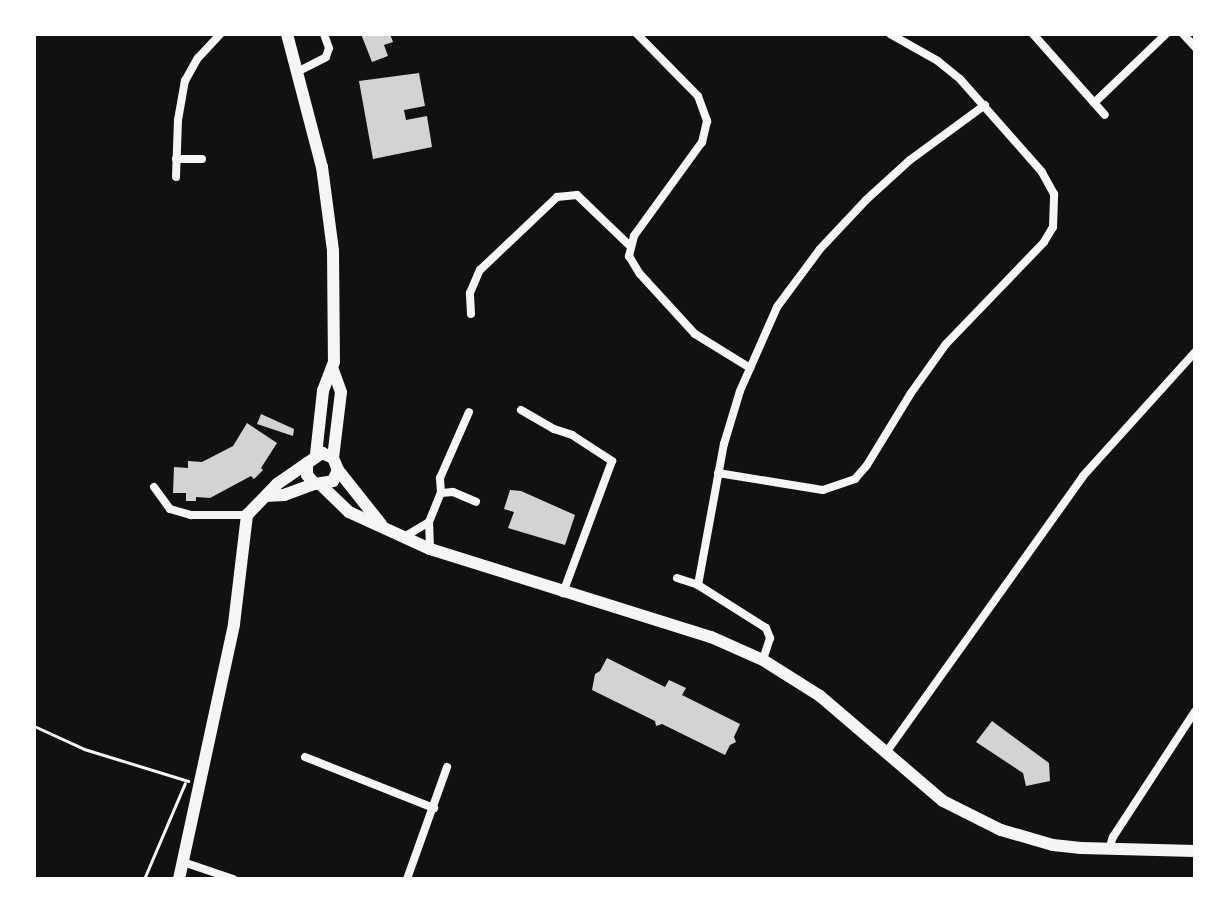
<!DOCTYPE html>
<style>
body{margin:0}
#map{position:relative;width:1229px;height:913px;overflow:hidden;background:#111;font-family:"PT Sans",sans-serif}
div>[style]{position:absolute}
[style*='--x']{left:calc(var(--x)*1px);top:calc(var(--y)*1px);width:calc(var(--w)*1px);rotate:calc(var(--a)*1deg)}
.building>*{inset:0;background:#d3d3d3}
.path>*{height:3px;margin:-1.5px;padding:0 1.5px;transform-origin:1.5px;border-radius:1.5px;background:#f5f5f5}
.minor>*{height:8px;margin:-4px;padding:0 4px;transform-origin:4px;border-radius:4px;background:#f5f5f5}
.primary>*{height:12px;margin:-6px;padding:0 6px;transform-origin:6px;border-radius:6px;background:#f5f5f5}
span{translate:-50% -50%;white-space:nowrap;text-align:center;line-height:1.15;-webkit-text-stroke:8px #fff;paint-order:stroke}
.frame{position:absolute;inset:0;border:36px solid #fff;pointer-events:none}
</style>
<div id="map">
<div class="building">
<i style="clip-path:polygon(361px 34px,390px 34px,393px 42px,384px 45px,388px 56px,372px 62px)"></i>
<i style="clip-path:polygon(419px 73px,425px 106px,404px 110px,406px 120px,427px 116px,432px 147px,373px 159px,359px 81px)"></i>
<i style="clip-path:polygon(261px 414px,294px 429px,293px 436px,257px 424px)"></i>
<i style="clip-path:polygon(247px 423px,277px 443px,261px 468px,263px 470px,254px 479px,251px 476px,210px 498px,196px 497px,196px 501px,186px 501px,186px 493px,173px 493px,174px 467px,188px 468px,188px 461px,202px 462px,233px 446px)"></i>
<i style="clip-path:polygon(510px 490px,521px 491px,575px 515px,565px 545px,508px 528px,514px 512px,504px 509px)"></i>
<i style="clip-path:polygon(607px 658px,665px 687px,669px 680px,686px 688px,682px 695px,740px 724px,734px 737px,736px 742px,730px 745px,725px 755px,662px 724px,656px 726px,655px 721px,592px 690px,595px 674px,600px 671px)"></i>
<i style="clip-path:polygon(992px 721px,1049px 763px,1050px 781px,1026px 786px,1023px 773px,976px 742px)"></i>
</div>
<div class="path">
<i style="--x:34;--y:726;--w:55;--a:24.7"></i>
<i style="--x:84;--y:749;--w:109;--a:17.1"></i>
<i style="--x:144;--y:879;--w:104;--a:-66.9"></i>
</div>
<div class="minor">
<i style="--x:637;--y:34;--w:87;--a:45.5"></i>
<i style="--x:698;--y:96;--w:27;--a:70"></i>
<i style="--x:707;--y:121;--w:22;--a:103"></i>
<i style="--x:702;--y:142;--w:116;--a:125.9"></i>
<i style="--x:634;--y:236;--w:21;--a:104"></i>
<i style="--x:629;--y:256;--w:21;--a:59"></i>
<i style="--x:640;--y:274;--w:81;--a:47.5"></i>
<i style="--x:695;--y:334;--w:65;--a:31.7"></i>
<i style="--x:1033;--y:34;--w:108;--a:48.4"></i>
<i style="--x:1183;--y:34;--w:18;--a:47"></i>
<i style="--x:299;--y:71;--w:30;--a:-27"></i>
<i style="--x:326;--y:57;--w:9;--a:-72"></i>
<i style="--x:329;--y:48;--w:15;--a:-110"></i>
<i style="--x:1094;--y:103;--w:100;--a:-43.8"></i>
<i style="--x:176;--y:159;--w:26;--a:0"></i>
<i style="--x:176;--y:177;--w:57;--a:-88"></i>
<i style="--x:178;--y:120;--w:40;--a:-80"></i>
<i style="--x:185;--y:81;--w:26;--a:-61"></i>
<i style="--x:198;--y:58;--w:33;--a:-47"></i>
<i style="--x:471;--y:314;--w:21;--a:-93"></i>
<i style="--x:470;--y:293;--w:25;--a:-67"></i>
<i style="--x:480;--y:270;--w:106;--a:-43.5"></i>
<i style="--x:557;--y:197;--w:20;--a:-6"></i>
<i style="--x:577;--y:195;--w:72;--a:43.9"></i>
<i style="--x:521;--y:410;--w:38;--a:30"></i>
<i style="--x:554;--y:429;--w:19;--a:18"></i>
<i style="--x:572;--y:435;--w:48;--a:33"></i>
<i style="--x:612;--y:461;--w:141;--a:110.4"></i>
<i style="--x:718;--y:473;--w:106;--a:9.2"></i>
<i style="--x:823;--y:490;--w:34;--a:-19"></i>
<i style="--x:855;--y:479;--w:18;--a:-49"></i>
<i style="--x:867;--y:465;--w:84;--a:-58.6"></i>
<i style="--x:911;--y:393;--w:60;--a:-54.5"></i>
<i style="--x:946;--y:344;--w:141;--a:-46.1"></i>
<i style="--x:1044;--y:242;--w:17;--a:-59"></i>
<i style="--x:1053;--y:227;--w:33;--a:-88"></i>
<i style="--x:1054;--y:194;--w:25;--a:-119"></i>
<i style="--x:1042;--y:172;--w:124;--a:-131.4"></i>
<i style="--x:960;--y:79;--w:28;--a:-141"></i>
<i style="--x:938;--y:61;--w:55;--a:-150.6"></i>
<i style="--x:154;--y:487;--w:27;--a:54"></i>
<i style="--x:170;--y:509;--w:22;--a:16"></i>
<i style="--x:191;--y:515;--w:56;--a:0"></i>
<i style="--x:441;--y:493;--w:15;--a:-94"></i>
<i style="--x:440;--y:478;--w:72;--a:-66.3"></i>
<i style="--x:404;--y:537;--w:29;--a:-31"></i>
<i style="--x:430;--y:549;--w:27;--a:-92"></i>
<i style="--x:429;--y:522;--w:31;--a:-68"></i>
<i style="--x:441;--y:493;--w:12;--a:-5"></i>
<i style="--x:453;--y:492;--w:25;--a:23"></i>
<i style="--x:677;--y:578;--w:22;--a:18"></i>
<i style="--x:698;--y:585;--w:80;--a:32.3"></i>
<i style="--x:766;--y:628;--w:11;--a:68"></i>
<i style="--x:770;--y:638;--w:23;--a:108"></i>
<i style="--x:698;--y:585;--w:143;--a:-79.6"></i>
<i style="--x:724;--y:444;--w:55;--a:-73.2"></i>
<i style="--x:740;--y:391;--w:92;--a:-66.2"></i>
<i style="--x:777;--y:307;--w:72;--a:-53.4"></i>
<i style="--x:820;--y:249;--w:67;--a:-46.8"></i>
<i style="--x:866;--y:200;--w:59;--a:-42.3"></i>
<i style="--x:910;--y:160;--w:93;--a:-36.3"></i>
<i style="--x:885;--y:754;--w:341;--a:-54.5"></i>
<i style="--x:1083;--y:476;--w:167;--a:-47.9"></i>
<i style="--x:305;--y:757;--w:139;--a:21.6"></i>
<i style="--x:1109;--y:849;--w:13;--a:-72"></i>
<i style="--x:1113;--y:837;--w:150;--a:-56.9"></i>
<i style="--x:183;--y:862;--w:53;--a:18.8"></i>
<i style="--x:407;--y:879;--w:119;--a:-70.3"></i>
</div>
<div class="primary">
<i style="--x:287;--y:34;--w:138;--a:75.3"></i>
<i style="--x:322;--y:167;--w:85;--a:82.5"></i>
<i style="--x:333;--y:251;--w:111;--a:89.5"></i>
<i style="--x:334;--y:362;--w:31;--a:111"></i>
<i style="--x:323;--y:391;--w:63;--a:96.3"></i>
<i style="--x:333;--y:458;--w:66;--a:-83.1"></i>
<i style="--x:341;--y:392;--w:23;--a:-110"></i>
<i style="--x:307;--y:463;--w:12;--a:90"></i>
<i style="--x:307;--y:475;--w:12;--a:48"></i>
<i style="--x:315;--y:484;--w:18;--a:-9"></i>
<i style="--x:333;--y:481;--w:12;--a:-66"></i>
<i style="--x:321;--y:485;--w:39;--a:44"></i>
<i style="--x:349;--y:512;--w:89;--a:24.6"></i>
<i style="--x:430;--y:549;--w:294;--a:17.4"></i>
<i style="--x:711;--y:637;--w:57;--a:23.9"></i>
<i style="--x:763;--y:660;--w:67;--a:32.3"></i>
<i style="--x:820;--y:696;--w:162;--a:40.5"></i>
<i style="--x:943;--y:801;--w:65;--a:26.6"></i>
<i style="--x:1001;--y:830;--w:54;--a:16.1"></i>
<i style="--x:1053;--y:845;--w:28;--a:6"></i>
<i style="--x:1081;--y:848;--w:114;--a:1.5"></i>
<i style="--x:266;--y:496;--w:18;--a:-3"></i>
<i style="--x:284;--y:495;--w:33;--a:-20"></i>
<i style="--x:179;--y:879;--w:261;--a:-77.8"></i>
<i style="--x:234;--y:624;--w:110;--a:-83.2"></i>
<i style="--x:247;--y:515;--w:43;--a:-45.9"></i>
<i style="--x:277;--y:484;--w:55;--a:-34.6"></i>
<i style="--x:322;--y:453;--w:12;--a:24"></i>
<i style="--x:333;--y:458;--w:13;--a:67"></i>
<i style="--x:338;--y:470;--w:69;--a:51.5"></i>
</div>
<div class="frame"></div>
</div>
